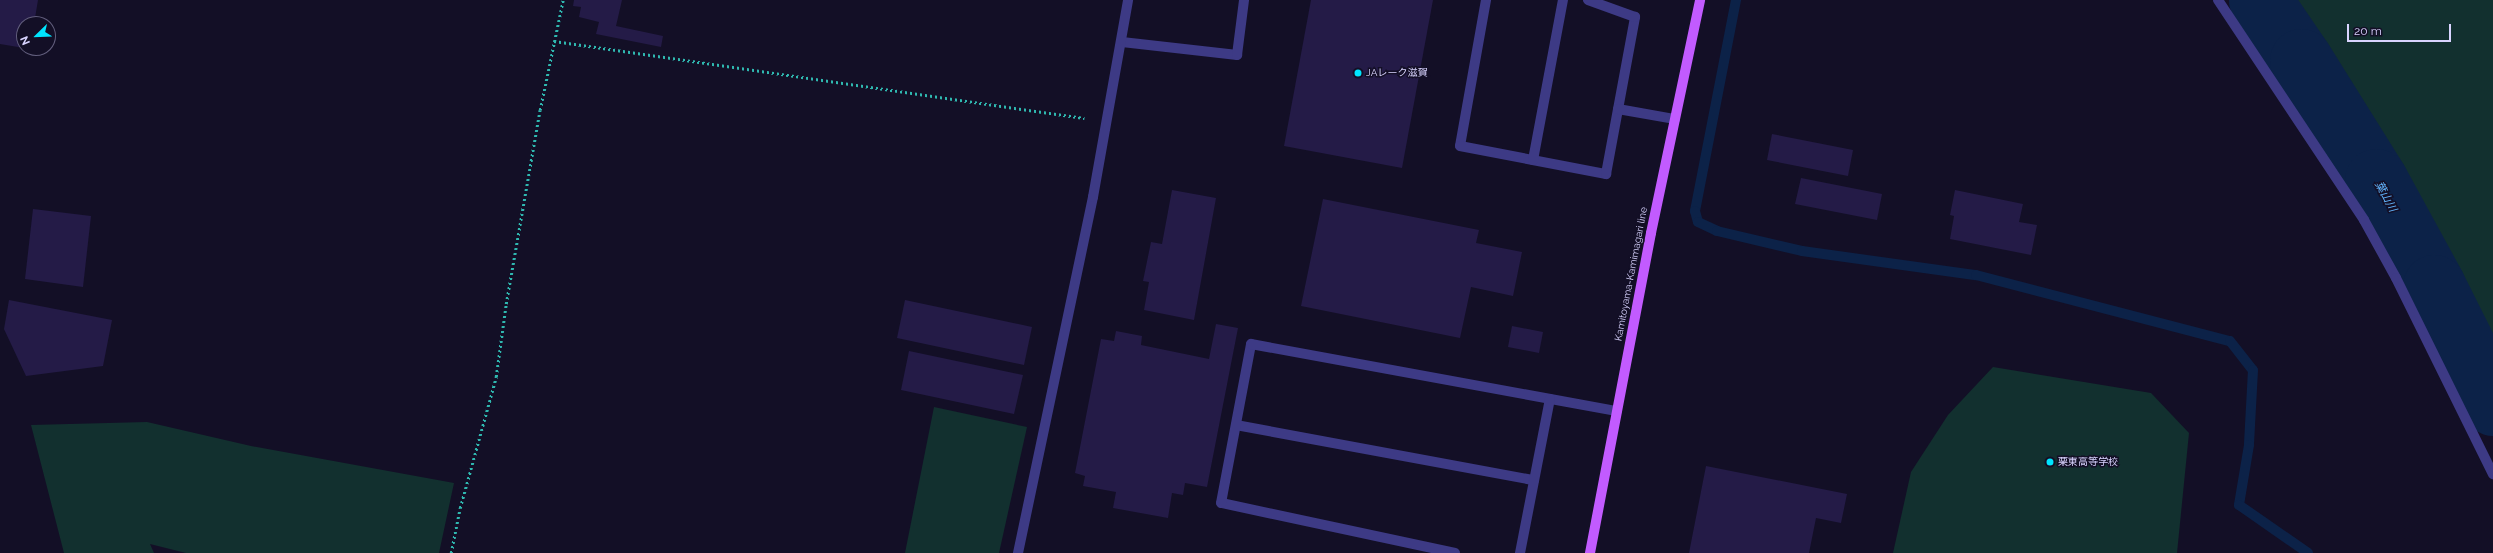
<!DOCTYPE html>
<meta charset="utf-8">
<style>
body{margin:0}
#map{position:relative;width:2493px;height:553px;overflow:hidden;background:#130f26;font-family:Raleway,"Noto Sans JP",sans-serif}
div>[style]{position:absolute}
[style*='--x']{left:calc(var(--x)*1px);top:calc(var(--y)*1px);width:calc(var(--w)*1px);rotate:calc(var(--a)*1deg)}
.green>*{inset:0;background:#12302f}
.stream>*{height:10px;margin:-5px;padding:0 5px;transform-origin:5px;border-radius:5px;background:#0c2248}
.river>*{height:63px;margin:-31.5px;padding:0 31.5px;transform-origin:31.5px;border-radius:31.5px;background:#0c2248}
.building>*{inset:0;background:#241b47}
.path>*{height:2.5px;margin-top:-1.25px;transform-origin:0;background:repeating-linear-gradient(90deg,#2fb8b0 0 2px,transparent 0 5px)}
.minor>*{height:10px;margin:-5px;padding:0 5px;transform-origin:5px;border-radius:5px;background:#3d3a85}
.major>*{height:10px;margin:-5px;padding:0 5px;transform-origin:5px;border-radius:5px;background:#c25bff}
.dots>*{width:11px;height:11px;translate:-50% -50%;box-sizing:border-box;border:2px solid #130f26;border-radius:50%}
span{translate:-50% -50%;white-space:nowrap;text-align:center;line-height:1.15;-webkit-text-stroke:3px #130f26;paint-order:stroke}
.poi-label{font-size:10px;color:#d9d4ff}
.left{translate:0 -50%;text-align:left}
.street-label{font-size:10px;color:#d9d4ff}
.water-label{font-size:11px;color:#62b6ff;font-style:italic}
.north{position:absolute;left:16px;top:16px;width:40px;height:40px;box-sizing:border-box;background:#130f26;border:1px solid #625e7d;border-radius:50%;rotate:247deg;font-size:11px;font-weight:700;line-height:16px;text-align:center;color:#d9d4ff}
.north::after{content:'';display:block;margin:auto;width:14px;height:18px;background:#00e5ff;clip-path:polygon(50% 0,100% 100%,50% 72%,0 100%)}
.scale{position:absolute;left:2347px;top:24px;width:104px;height:18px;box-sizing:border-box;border:2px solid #d9d4ff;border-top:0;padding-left:5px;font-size:12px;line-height:14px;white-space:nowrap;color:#d9d4ff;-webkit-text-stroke:3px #130f26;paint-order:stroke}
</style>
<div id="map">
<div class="green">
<i style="clip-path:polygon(2290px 0,2493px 0,2493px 358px,2446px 265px,2330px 56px)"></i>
<i style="clip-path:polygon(1993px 367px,2151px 393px,2189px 433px,2177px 553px,1893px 553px,1911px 472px,1948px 415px)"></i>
<i style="clip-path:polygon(934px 407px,1027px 427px,999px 553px,905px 553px)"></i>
<i style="clip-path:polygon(147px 422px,251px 446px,454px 483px,439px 553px,186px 553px,150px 544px,154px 553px,64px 553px,31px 425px)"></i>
</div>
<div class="stream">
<i style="--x:1736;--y:0;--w:215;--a:101"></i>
<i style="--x:1695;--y:211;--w:11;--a:75"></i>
<i style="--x:1698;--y:222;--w:21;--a:25"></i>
<i style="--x:1717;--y:231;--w:87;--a:13.2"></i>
<i style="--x:1802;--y:251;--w:176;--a:7.9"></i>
<i style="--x:1976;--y:275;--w:262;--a:14.6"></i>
<i style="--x:2230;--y:341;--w:37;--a:52"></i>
<i style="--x:2253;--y:370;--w:75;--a:93.1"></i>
<i style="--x:2249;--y:445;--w:61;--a:99.5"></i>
<i style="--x:2239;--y:505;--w:84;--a:34.8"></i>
</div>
<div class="river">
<i style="--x:2260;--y:0;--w:73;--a:55.7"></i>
<i style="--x:2301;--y:60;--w:142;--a:58"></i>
<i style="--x:2376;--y:180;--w:121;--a:61.3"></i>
<i style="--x:2434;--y:286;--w:132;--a:63.4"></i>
</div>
<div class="building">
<i style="clip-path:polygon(0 0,38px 0,34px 24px,24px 24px,24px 48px,0 44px)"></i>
<i style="clip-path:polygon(574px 0,622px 0,616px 26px,663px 36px,661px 47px,596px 34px,599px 22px,579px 17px,581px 7px,573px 6px)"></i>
<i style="clip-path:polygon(1311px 0,1433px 0,1402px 168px,1284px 146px)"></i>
<i style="clip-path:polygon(1772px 134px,1853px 150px,1848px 176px,1767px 160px)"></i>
<i style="clip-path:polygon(1801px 178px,1882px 194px,1877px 220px,1795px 204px)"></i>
<i style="clip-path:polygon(1172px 190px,1216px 198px,1194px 320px,1144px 310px,1149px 282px,1143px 281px,1151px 242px,1162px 244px)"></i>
<i style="clip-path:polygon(1955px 190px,2023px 204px,2019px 222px,2037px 225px,2031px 255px,1950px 239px,1954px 216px,1950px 215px)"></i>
<i style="clip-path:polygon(1323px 199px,1479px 230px,1476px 243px,1522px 252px,1513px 296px,1471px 287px,1460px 338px,1301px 306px)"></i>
<i style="clip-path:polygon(33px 209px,91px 216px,83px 287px,25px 279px)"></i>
<i style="clip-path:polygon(9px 300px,112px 320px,103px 366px,26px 376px,4px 329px)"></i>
<i style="clip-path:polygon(905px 300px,1032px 327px,1024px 365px,897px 338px)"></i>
<i style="clip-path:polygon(1216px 324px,1238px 328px,1207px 487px,1185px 483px,1183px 495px,1172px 493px,1168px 518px,1113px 508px,1116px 492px,1083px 486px,1085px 476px,1075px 473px,1101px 339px,1114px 341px,1116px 331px,1142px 336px,1141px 345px,1209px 359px)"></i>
<i style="clip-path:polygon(1512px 326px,1543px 332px,1539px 353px,1508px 347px)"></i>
<i style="clip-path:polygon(909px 351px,1023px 375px,1014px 414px,901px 390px)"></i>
<i style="clip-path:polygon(1706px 466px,1847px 494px,1841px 523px,1816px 518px,1809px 553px,1689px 553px)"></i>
</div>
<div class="path">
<i style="--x:554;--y:41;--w:536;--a:8.27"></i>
<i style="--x:451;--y:553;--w:46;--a:-78.7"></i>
<i style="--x:460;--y:508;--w:136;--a:-74.6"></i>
<i style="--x:496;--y:377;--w:74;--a:-82.2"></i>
<i style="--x:506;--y:304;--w:197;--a:-80.1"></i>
<i style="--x:540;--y:110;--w:112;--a:-78.2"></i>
</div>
<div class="minor">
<i style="--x:1486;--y:0;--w:148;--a:100.1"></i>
<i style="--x:1460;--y:146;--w:149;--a:10.9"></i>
<i style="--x:1606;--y:174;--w:160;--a:-79.5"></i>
<i style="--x:1635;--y:17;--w:50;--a:-160.1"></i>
<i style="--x:2218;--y:0;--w:264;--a:56.4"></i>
<i style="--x:2364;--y:220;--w:66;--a:61.1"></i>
<i style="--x:2396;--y:278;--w:219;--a:63.7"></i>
<i style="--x:1122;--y:42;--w:116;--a:6.4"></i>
<i style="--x:1237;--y:55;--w:55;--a:-82.7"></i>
<i style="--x:1618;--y:109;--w:58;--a:10"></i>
<i style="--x:1533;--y:160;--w:163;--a:-79.4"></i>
<i style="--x:1236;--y:425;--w:303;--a:10.5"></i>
<i style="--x:1018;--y:553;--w:364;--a:-78.1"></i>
<i style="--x:1093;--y:197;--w:200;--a:-79.9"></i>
<i style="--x:1455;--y:553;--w:239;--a:-167.9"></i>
<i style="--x:1221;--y:503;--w:162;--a:-79.3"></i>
<i style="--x:1251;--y:344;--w:372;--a:10.4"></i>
<i style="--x:1520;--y:553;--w:157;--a:-79"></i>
</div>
<div class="major">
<i style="--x:1590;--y:553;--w:326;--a:-79.2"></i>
<i style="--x:1651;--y:233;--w:238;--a:-78.1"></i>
</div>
<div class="dots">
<i style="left:1358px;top:73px;background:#00e5ff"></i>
<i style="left:2050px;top:462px;background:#00e5ff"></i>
</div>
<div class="poi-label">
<span class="left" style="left:1366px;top:73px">JAレーク滋賀</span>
<span class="left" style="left:2058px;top:462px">栗東高等学校</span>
</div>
<div class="street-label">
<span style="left:1631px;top:274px;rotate:-79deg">Kamitoyama-Kamimagari line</span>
</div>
<div class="water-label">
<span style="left:2385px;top:197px;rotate:61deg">葉山川</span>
</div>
<div class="north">N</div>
<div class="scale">20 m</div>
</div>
